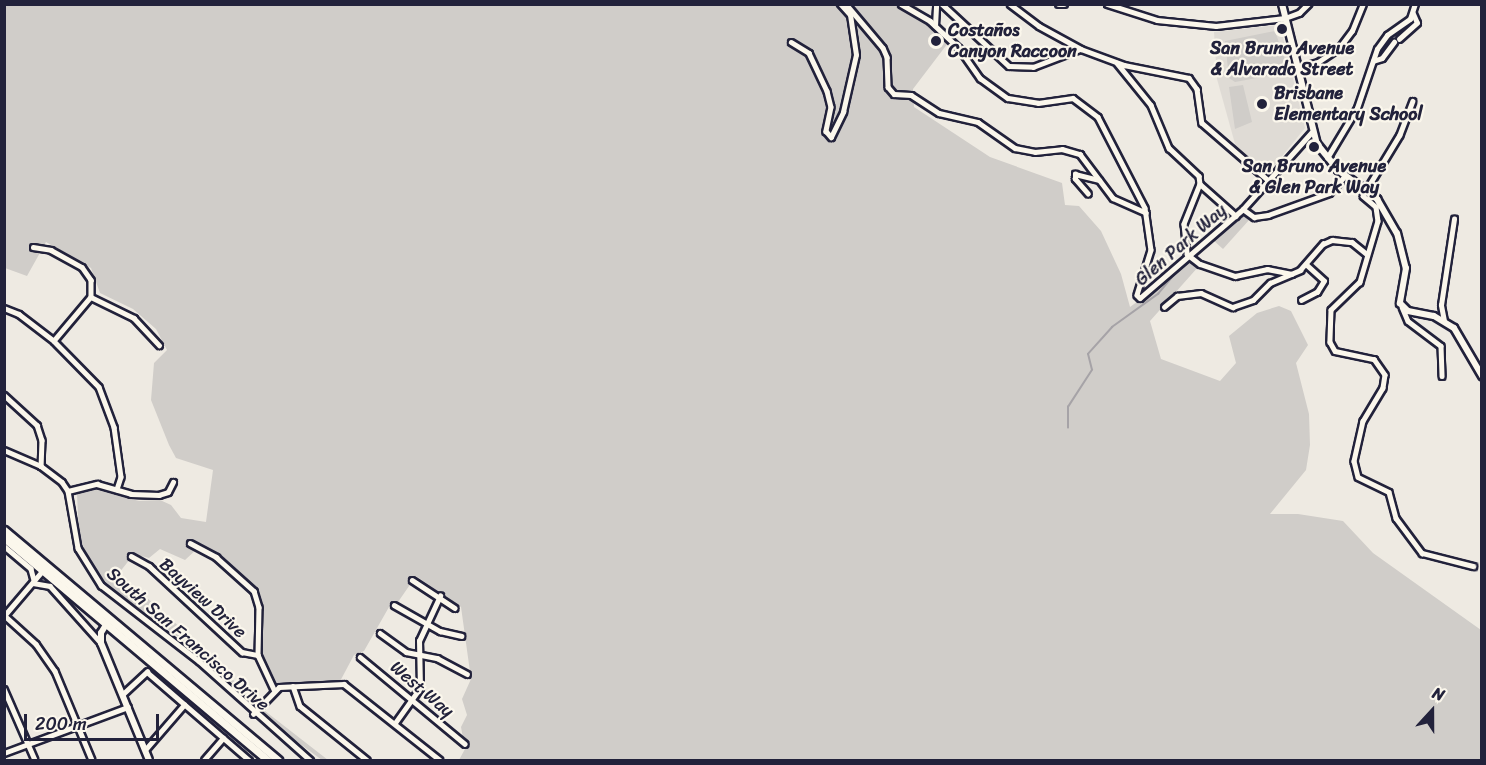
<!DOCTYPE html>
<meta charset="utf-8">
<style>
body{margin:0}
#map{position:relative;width:1486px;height:765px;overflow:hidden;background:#eeeae2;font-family:Sriracha,sans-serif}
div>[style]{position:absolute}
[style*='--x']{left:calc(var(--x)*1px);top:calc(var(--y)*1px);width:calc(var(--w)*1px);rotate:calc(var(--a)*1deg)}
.built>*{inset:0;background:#dfdbd5}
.green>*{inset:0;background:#d0cdc9}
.stream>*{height:1.5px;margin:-0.75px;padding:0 0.75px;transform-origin:0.75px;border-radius:0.75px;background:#a6a3a7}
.roads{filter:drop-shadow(2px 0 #22223b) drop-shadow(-2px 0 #22223b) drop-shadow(0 2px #22223b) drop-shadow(0 -2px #22223b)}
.minor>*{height:4.5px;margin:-2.25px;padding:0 2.25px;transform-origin:2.25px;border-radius:2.25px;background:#fbf7ec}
.tertiary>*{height:6px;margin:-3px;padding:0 3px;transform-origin:3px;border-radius:3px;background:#fbf7ec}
.secondary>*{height:7px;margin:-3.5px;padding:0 3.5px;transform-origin:3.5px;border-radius:3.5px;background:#fbf7ec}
.dots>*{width:16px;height:16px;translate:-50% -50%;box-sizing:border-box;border:3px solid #fbf7ec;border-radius:50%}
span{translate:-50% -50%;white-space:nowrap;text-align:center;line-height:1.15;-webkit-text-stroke:4.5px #fbf7ec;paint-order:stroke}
.poi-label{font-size:18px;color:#22223b;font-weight:700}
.left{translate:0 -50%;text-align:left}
.street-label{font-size:18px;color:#22223b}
.frame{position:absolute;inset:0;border:6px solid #22223b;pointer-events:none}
.north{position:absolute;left:1402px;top:681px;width:60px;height:60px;-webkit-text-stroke:4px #fbf7ec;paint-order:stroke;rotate:21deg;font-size:16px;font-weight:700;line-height:24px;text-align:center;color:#22223b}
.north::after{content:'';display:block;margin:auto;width:21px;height:27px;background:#22223b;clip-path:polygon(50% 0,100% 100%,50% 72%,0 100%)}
.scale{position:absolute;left:24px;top:714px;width:135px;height:27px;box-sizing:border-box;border:3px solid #22223b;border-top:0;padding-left:8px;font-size:18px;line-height:21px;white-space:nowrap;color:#22223b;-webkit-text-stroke:4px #fbf7ec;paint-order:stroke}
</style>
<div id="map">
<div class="built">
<i style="clip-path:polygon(1280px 25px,1305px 128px,1267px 175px,1237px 151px,1217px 79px,1214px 32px)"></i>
</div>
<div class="green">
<i style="clip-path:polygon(4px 5px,916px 5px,948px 43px,913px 89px,914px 107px,990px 157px,1062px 183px,1065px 205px,1079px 206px,1101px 231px,1121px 274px,1130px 307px,1175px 274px,1188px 256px,1199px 266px,1150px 321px,1161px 359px,1220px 381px,1236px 363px,1229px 336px,1257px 313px,1279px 306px,1291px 311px,1308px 345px,1296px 363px,1309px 414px,1310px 445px,1306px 470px,1270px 514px,1298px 514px,1343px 521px,1373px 553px,1481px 630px,1481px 760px,459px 760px,465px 749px,461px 727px,467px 715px,462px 699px,471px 679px,461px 607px,416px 576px,398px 602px,389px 607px,364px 651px,354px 655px,337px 687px,279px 691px,269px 686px,258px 667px,255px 603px,251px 593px,198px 548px,185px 560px,160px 549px,149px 558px,134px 554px,119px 573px,201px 646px,256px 704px,328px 760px,322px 760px,274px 725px,207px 658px,106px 584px,90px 563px,79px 535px,77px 494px,93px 489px,139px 501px,160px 500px,171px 505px,181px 518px,206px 522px,213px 470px,176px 458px,169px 445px,151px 400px,154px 363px,167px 350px,156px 329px,133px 309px,100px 293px,91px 268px,46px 242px,27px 276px,5px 268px)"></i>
<i style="clip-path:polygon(1275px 31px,1289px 72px,1235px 82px,1229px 78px,1225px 41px)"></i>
<i style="clip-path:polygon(1243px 85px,1252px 122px,1235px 129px,1229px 87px)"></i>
<i style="clip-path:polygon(1241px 215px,1250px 219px,1223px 249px,1213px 240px)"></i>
</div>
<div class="stream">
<i style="--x:1068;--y:428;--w:21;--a:-90"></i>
<i style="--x:1068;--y:407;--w:44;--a:-57"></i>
<i style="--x:1092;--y:370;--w:16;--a:-104"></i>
<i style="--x:1088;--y:354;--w:36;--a:-48"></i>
<i style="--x:1112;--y:327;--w:57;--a:-35.7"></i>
<i style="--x:1158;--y:294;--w:40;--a:-50"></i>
</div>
<div class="roads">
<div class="minor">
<i style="--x:846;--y:4;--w:57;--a:49.9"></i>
<i style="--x:883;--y:48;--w:10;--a:66"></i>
<i style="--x:887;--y:57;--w:30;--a:88"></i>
<i style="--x:888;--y:87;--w:9;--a:49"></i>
<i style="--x:894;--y:94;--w:17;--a:3"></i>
<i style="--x:911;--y:95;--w:33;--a:33"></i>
<i style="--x:939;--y:113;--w:40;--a:13"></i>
<i style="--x:978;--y:122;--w:45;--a:35.1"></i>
<i style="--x:1015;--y:148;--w:20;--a:11"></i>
<i style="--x:1035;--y:152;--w:27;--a:-6"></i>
<i style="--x:1062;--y:149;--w:19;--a:16"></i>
<i style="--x:1080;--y:154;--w:55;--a:53.1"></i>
<i style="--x:1113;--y:198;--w:36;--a:24"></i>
<i style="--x:901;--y:4;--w:34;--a:30"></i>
<i style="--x:930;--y:21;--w:40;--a:43"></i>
<i style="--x:959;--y:48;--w:37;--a:55"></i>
<i style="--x:980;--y:78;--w:34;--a:36"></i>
<i style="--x:1008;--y:98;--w:30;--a:9"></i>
<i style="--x:1038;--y:103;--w:35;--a:-8"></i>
<i style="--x:1073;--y:98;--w:31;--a:37"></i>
<i style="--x:1098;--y:117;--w:102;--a:62.7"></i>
<i style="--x:1145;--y:208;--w:42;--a:81.9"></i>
<i style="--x:1151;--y:250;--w:47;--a:107.3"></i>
<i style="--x:1137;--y:295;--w:4;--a:45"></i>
<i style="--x:1140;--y:298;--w:136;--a:-40.8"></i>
<i style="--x:1243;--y:209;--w:102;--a:-48.2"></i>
<i style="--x:942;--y:4;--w:91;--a:42.8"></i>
<i style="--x:1009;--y:66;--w:24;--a:2"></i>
<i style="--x:1033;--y:67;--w:50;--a:-21"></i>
<i style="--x:1010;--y:4;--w:36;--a:37"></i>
<i style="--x:1039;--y:26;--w:48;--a:28.7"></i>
<i style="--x:1081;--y:49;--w:46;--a:20.4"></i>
<i style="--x:1124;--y:65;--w:66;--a:11.3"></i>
<i style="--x:1189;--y:78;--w:14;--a:54"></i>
<i style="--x:1197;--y:89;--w:34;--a:82"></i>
<i style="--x:1202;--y:123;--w:87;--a:40.8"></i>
<i style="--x:1107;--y:4;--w:52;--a:17.7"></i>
<i style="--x:1157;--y:20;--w:59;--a:5.8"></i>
<i style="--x:1216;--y:26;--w:69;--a:-6.6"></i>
<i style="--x:1285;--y:18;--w:15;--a:-20"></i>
<i style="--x:1299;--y:13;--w:13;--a:-45"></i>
<i style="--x:935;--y:26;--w:22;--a:-87"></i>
<i style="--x:1399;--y:39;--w:24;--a:-42"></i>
<i style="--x:1417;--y:23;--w:10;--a:-114"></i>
<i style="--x:791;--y:42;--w:21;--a:31"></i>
<i style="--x:809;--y:53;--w:42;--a:64.7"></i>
<i style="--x:827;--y:91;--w:16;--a:76"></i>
<i style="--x:831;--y:107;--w:25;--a:102"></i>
<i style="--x:826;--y:131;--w:8;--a:50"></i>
<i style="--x:831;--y:137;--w:28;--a:-64"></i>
<i style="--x:843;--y:112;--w:58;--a:-77.2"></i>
<i style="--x:856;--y:55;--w:40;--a:-98.5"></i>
<i style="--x:850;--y:15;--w:15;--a:-132"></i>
<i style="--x:1373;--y:61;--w:9;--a:-18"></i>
<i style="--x:1382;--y:58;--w:20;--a:-53"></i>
<i style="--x:1117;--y:63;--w:54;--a:51"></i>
<i style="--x:1151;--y:105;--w:47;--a:67.3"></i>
<i style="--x:1169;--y:148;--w:41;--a:43"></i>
<i style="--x:1199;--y:176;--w:8;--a:83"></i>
<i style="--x:1200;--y:184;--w:43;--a:111.8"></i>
<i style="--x:1184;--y:224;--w:30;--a:84"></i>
<i style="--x:1187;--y:254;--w:16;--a:38"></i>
<i style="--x:1200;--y:264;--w:37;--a:19"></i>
<i style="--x:1235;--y:276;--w:33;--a:-12"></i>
<i style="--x:1267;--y:269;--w:25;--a:11"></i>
<i style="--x:1296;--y:68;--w:23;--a:-15"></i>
<i style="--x:1318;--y:62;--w:25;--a:-34"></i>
<i style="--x:1339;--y:48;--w:21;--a:-53"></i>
<i style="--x:1352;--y:31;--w:29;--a:-68"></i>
<i style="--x:1413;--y:101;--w:36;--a:111"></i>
<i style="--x:1400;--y:135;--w:71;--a:121.2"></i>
<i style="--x:1363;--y:196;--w:17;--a:40"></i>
<i style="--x:1376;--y:207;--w:14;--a:82"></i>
<i style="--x:1378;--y:221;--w:64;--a:106.4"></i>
<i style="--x:1360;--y:282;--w:40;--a:136"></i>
<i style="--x:1331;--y:310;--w:32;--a:92"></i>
<i style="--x:1330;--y:342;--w:10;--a:61"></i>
<i style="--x:1335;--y:351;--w:40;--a:12"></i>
<i style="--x:1374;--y:359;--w:19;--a:55"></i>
<i style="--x:1385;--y:375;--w:13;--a:99"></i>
<i style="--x:1383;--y:388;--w:39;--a:121"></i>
<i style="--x:1363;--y:421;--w:41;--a:102.7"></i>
<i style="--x:1354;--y:461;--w:16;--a:76"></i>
<i style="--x:1358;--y:477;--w:34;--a:26"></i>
<i style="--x:1389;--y:492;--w:27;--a:75"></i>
<i style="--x:1396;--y:518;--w:44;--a:53.4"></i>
<i style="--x:1422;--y:553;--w:53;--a:14.3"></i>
<i style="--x:1327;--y:158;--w:58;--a:-59"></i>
<i style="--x:1357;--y:108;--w:62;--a:-71.3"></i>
<i style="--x:1377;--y:49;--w:17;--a:-54"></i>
<i style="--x:1387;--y:35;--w:28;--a:-35"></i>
<i style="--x:1410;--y:19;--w:16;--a:-72"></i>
<i style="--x:1200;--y:184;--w:48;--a:41.6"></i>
<i style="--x:1088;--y:194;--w:20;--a:-131"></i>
<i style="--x:1075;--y:179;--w:5;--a:-90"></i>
<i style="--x:1075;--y:174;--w:25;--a:14"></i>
<i style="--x:1243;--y:209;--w:14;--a:36"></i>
<i style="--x:1254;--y:217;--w:14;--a:-8"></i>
<i style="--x:1268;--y:215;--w:65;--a:-19.8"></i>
<i style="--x:1329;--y:193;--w:23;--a:-47"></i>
<i style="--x:33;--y:247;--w:18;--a:9"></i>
<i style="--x:51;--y:250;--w:35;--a:29"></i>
<i style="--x:82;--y:267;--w:16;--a:55"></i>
<i style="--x:91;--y:280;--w:17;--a:90"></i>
<i style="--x:91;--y:297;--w:57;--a:130.1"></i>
<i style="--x:91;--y:297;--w:48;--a:26"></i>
<i style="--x:134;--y:318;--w:37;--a:47"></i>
<i style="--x:1301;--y:300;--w:18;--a:-27"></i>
<i style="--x:1317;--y:292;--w:13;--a:-58"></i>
<i style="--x:1324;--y:281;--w:24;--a:-138"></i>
<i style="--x:1164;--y:307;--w:17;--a:-40"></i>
<i style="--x:1177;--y:296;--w:24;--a:-7"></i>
<i style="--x:1201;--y:293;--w:35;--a:24"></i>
<i style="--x:1233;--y:307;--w:21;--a:-19"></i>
<i style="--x:1253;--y:300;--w:24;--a:-45"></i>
<i style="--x:1270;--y:283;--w:33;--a:-23"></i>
<i style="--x:1300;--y:270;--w:35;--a:-49"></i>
<i style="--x:1323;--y:244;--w:10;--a:-24"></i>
<i style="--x:1332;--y:240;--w:20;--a:6"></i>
<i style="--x:1352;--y:242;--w:19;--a:39"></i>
<i style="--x:1402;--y:307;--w:15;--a:67"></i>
<i style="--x:1408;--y:321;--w:41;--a:37.1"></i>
<i style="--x:1441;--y:346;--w:30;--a:88"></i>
<i style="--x:4;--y:308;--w:16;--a:22"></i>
<i style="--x:19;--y:314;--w:44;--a:37.6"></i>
<i style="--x:54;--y:341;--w:64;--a:45.6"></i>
<i style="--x:99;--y:387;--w:43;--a:69.4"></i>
<i style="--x:114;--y:427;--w:50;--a:82"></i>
<i style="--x:121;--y:477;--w:13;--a:108"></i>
<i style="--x:1444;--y:321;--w:16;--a:-101"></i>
<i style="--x:1441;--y:305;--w:87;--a:-81.4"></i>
<i style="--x:4;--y:395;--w:45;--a:42.3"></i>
<i style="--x:37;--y:425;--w:16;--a:72"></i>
<i style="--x:42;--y:440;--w:26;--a:92"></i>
<i style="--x:4;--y:450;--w:40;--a:23.4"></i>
<i style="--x:41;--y:466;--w:26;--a:37"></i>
<i style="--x:62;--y:482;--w:11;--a:56"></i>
<i style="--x:68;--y:491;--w:58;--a:80"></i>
<i style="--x:78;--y:548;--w:44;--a:58.1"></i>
<i style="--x:101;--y:585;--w:124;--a:37.8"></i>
<i style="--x:199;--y:661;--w:149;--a:41.7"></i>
<i style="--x:68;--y:491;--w:30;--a:-14"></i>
<i style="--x:97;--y:484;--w:35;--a:16"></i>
<i style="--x:131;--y:494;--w:28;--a:2"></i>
<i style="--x:159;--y:495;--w:9;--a:-18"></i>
<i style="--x:168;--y:492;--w:11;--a:-63"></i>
<i style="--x:190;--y:543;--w:30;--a:28"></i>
<i style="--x:216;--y:557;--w:51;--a:41.8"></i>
<i style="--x:254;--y:591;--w:17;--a:73"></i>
<i style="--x:259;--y:607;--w:48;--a:91.2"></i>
<i style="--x:258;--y:655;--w:38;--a:65"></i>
<i style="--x:4;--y:546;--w:35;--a:40"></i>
<i style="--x:31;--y:569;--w:11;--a:75"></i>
<i style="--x:131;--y:556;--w:21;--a:29"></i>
<i style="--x:149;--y:566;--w:127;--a:42.8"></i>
<i style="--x:242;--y:652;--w:16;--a:11"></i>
<i style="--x:412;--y:580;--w:51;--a:33.1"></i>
<i style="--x:33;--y:583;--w:17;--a:10"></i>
<i style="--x:50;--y:586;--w:76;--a:48.2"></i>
<i style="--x:394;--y:605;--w:53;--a:29.5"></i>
<i style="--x:440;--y:631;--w:22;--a:13"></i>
<i style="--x:4;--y:615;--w:43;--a:42.2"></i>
<i style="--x:36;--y:644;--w:33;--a:55"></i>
<i style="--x:55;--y:671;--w:96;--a:67.4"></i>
<i style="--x:4;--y:616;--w:60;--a:-49.7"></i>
<i style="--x:380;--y:633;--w:32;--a:36"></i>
<i style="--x:406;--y:652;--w:32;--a:11"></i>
<i style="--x:437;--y:658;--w:34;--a:28"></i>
<i style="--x:360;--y:657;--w:136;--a:39.6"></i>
<i style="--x:293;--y:686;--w:21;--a:71"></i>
<i style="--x:300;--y:706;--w:86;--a:38.9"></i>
<i style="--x:4;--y:689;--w:77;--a:66.4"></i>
<i style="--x:123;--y:694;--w:33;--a:-43"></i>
<i style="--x:147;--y:672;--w:135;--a:40.8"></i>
<i style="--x:253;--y:714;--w:37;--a:-46"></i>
<i style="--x:279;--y:687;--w:65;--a:-2.6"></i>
<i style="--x:344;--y:684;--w:122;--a:38.4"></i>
<i style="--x:395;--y:723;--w:43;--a:-54.5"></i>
<i style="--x:420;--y:688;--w:47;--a:-91.2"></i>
<i style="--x:419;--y:641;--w:50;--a:-65"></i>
<i style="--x:145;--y:750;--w:60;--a:-49.1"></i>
<i style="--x:4;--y:753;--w:132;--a:-20.4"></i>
<i style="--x:204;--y:760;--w:29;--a:-49"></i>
</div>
<div class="tertiary">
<i style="--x:1059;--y:4;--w:5;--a:0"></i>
<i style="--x:1282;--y:4;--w:144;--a:76"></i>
<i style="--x:1317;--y:144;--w:33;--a:51"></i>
<i style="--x:1338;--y:170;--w:49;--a:36.6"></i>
<i style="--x:1377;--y:199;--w:39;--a:60"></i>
<i style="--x:1397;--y:233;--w:36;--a:76"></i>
<i style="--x:1406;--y:268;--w:36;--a:100"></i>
<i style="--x:1400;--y:303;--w:11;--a:45"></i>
<i style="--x:1408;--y:311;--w:26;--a:11"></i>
<i style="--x:1434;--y:316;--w:23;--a:31"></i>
<i style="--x:1454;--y:328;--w:56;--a:59.7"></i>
<i style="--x:109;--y:620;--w:15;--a:122"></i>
<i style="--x:101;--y:633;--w:10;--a:90"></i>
<i style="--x:101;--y:643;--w:126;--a:67.7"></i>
</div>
<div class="secondary">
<i style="--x:4;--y:530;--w:358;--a:40"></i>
<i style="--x:4;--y:538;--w:345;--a:40.1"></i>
</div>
</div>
<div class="dots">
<i style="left:1282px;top:29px;background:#22223b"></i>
<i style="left:936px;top:41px;background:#22223b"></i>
<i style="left:1262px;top:104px;background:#22223b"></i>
<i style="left:1314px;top:147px;background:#22223b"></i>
</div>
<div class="poi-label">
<span class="left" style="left:948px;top:41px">Costaños<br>Canyon Raccoon</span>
<span style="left:1282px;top:59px">San Bruno Avenue<br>&amp; Alvarado Street</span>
<span class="left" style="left:1274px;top:104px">Brisbane<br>Elementary School</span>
<span style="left:1314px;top:177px">San Bruno Avenue<br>&amp; Glen Park Way</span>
</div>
<div class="street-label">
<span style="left:1181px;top:245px;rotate:-41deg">Glen Park Way</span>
<span style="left:203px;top:598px;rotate:42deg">Bayview Drive</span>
<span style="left:188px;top:639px;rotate:41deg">South San Francisco Drive</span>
<span style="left:422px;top:689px;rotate:40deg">West Way</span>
</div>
<div class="frame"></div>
<div class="north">N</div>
<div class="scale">200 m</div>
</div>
